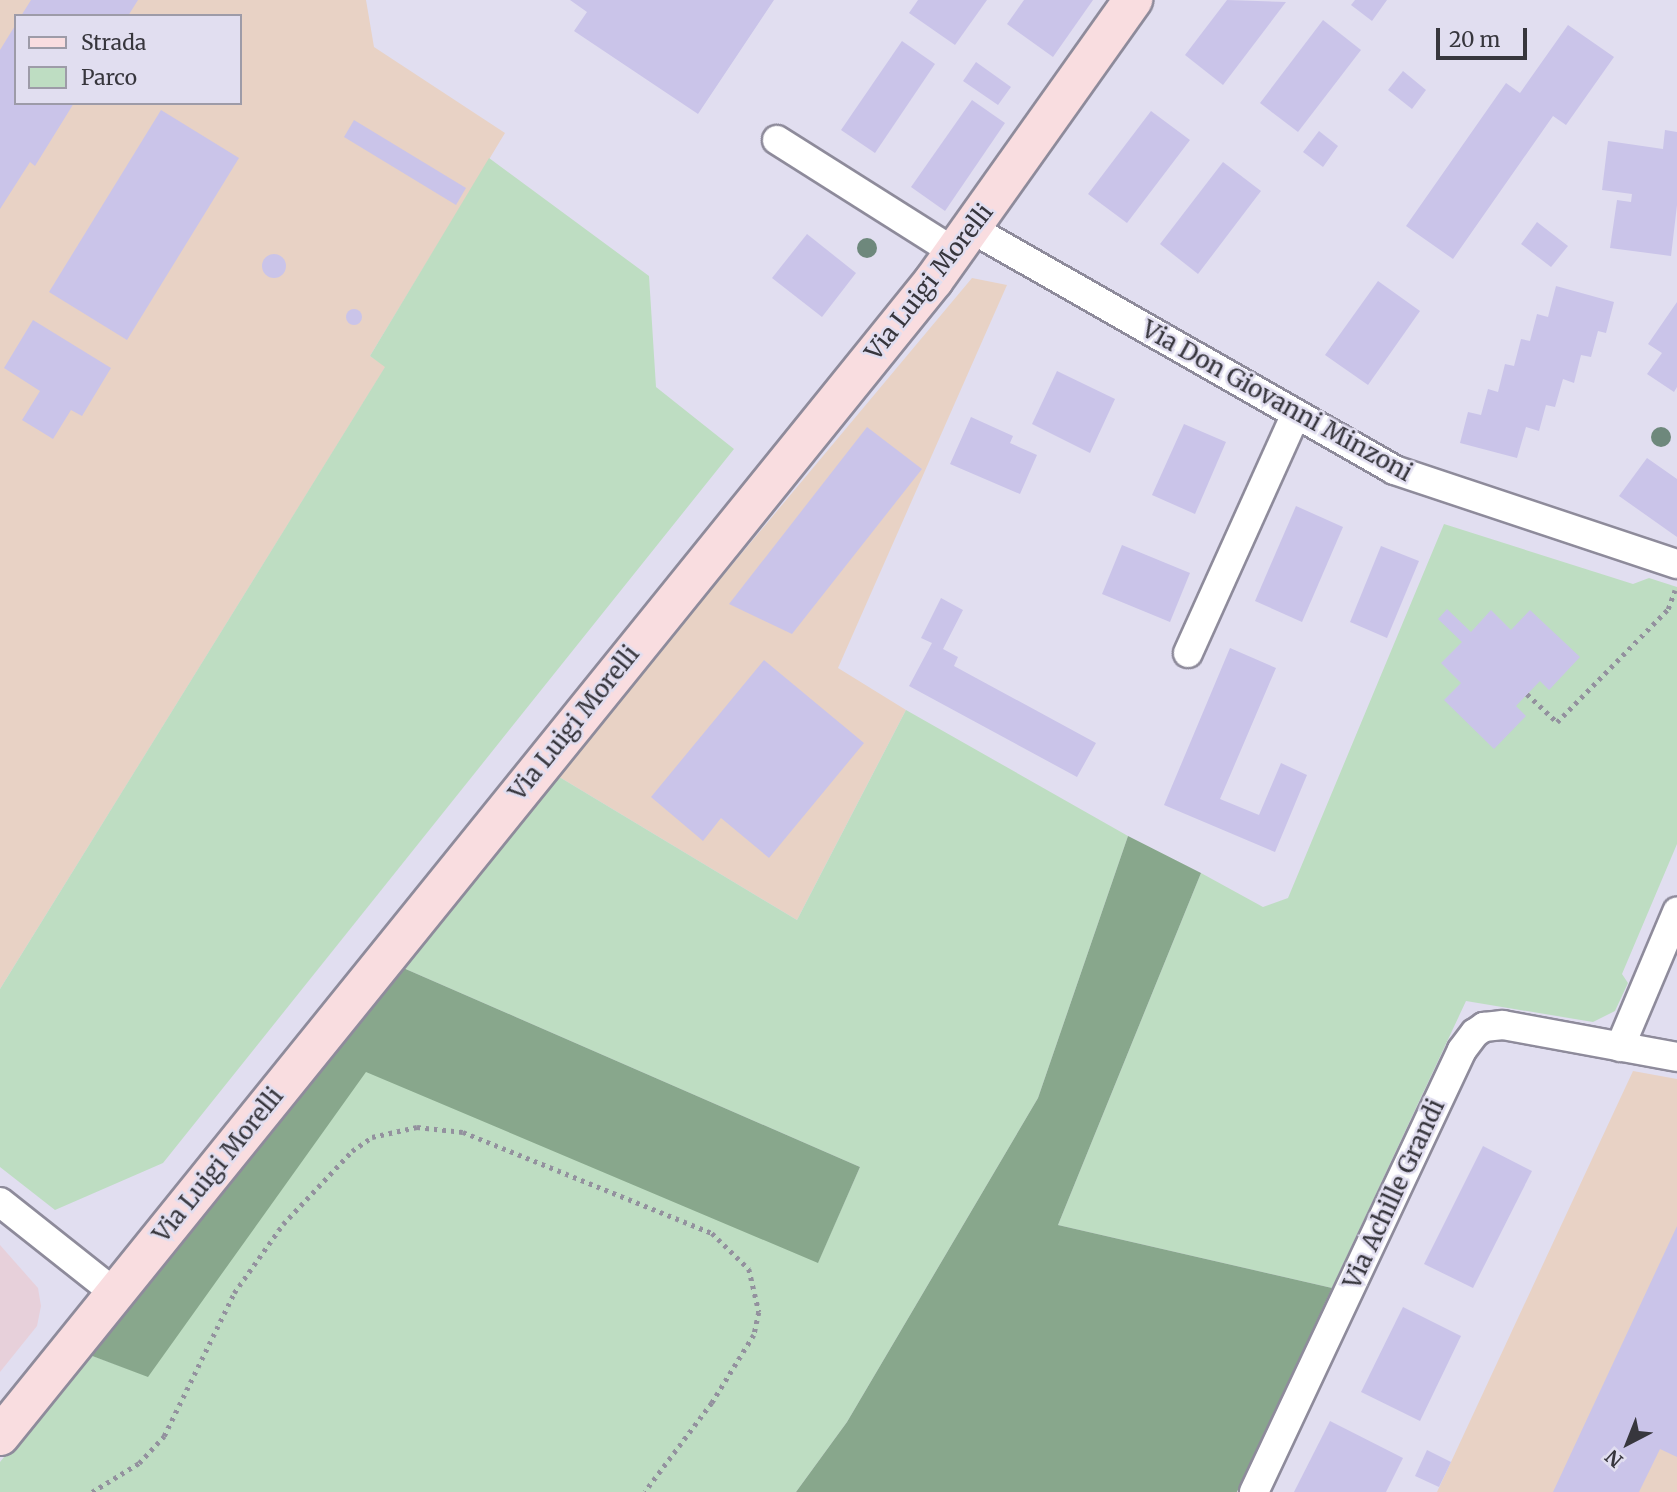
<!DOCTYPE html>
<style>
body{margin:0}
#map{position:relative;width:1677px;height:1492px;overflow:hidden;background:#e1def0;font-family:Merriweather,serif}
div>[style]{position:absolute}
[style*='--x']{left:calc(var(--x)*1px);top:calc(var(--y)*1px);width:calc(var(--w)*1px);rotate:calc(var(--a)*1deg)}
.commercial>*{inset:0;background:#e7d0da}
.industrial>*{inset:0;background:#e8d2c5}
.green>*{inset:0;background:#beddc2}
.forest>*{inset:0;background:#88a78c}
.building>*{inset:0;background:#cac4e9}
.round{border-radius:50%}
.path>*{height:4.5px;margin-top:-2.25px;transform-origin:0;background:repeating-linear-gradient(90deg,#93919e 0 3.5px,transparent 0 8.5px)}
.roads{filter:drop-shadow(2px 0 #8e8b9b) drop-shadow(-2px 0 #8e8b9b) drop-shadow(0 2px #8e8b9b) drop-shadow(0 -2px #8e8b9b)}
.street>*{height:28px;margin:-14px;padding:0 14px;transform-origin:14px;border-radius:14px;background:#fff}
.secondary>*{height:38px;margin:-19px;padding:0 19px;transform-origin:19px;border-radius:19px;background:#f9dde0}
.trees>*{width:20px;height:20px;margin:-10px;border-radius:50%;background:#6e887c}
span{translate:-50% -50%;white-space:nowrap;text-align:center;line-height:1.15;-webkit-text-stroke:5px #e1def0;paint-order:stroke}
.street-label{font-size:24px;color:#37363d}
.legend{position:absolute;left:14px;top:14px;width:228px;height:91px;box-sizing:border-box;background:#e1def0;border:2px solid #9d9ba8;margin:0;padding:9px 12px;list-style:none;font-size:21px;color:#37363d}
.legend li{display:flex;align-items:center;gap:14px;height:35px}
.legend b{width:35px;border:2px solid #9d9ba8}
.north{position:absolute;left:1593px;top:1408px;width:70px;height:70px;-webkit-text-stroke:5px #e1def0;paint-order:stroke;rotate:222deg;font-size:19px;font-weight:700;line-height:28px;text-align:center;color:#37363d}
.north::after{content:'';display:block;margin:auto;width:24px;height:32px;background:#37363d;clip-path:polygon(50% 0,100% 100%,50% 72%,0 100%)}
.scale{position:absolute;left:1436px;top:28px;width:91px;height:32px;box-sizing:border-box;border:4px solid #37363d;border-top:0;padding-left:9px;font-size:21px;line-height:24px;white-space:nowrap;color:#37363d;-webkit-text-stroke:5px #e1def0;paint-order:stroke}
</style>
<div id="map">
<div class="commercial">
<i style="clip-path:polygon(0 1245px,38px 1288px,41px 1306px,37px 1326px,0 1372px)"></i>
</div>
<div class="industrial">
<i style="clip-path:polygon(evenodd,0 0,366px 0,374px 47px,505px 133px,370px 356px,386px 366px,0 989px,0 0,16px 16px,240px 16px,240px 103px,16px 103px,16px 16px)"></i>
<i style="clip-path:polygon(972px 278px,1007px 285px,838px 668px,906px 710px,797px 920px,556px 775px)"></i>
<i style="clip-path:polygon(1633px 1071px,1677px 1079px,1677px 1492px,1437px 1492px)"></i>
</div>
<div class="green">
<i style="clip-path:polygon(489px 158px,649px 276px,656px 387px,734px 449px,163px 1163px,55px 1210px,0 1167px,0 989px,385px 367px,370px 356px)"></i>
<i style="clip-path:polygon(1444px 524px,1633px 584px,1649px 578px,1677px 587px,1677px 844px,1622px 974px,1628px 983px,1615px 1011px,1593px 1022px,1466px 1001px,1332px 1288px,1058px 1225px,1201px 873px,1263px 907px,1288px 898px)"></i>
<i style="clip-path:polygon(906px 710px,1128px 836px,1038px 1098px,847px 1422px,796px 1492px,0 1492px,0 1462px,87px 1354px,148px 1376px,366px 1071px,818px 1262px,860px 1167px,401px 967px,556px 775px,797px 920px)"></i>
</div>
<div class="forest">
<i style="clip-path:polygon(1128px 836px,1201px 873px,1058px 1225px,1332px 1288px,1237px 1492px,796px 1492px,847px 1422px,1038px 1098px)"></i>
<i style="clip-path:polygon(401px 967px,860px 1167px,818px 1263px,366px 1072px,148px 1377px,87px 1354px)"></i>
</div>
<div class="building">
<i style="clip-path:polygon(31px 0,138px 0,128px 16px,21px 16px)"></i>
<i style="clip-path:polygon(570px 0,774px 0,698px 114px,574px 31px,587px 12px)"></i>
<i style="clip-path:polygon(918px 0,987px 0,955px 45px,909px 13px)"></i>
<i style="clip-path:polygon(1024px 0,1093px 0,1053px 57px,1007px 24px)"></i>
<i style="clip-path:polygon(1227px 0,1286px 2px,1223px 85px,1185px 55px)"></i>
<i style="clip-path:polygon(1355px 0,1387px 0,1372px 21px,1351px 5px)"></i>
<i style="clip-path:polygon(1323px 20px,1361px 50px,1298px 132px,1260px 103px)"></i>
<i style="clip-path:polygon(16px 24px,16px 103px,74px 103px,35px 166px,30px 162px,0 209px,0 50px)"></i>
<i style="clip-path:polygon(1568px 25px,1614px 57px,1566px 125px,1553px 116px,1453px 259px,1406px 226px,1506px 83px,1520px 93px)"></i>
<i style="clip-path:polygon(902px 41px,935px 64px,875px 153px,841px 130px)"></i>
<i style="clip-path:polygon(976px 62px,1011px 87px,998px 105px,963px 81px)"></i>
<i style="clip-path:polygon(1403px 71px,1426px 90px,1412px 109px,1388px 90px)"></i>
<i style="clip-path:polygon(972px 100px,1005px 123px,945px 211px,911px 187px)"></i>
<i style="clip-path:polygon(161px 110px,239px 158px,127px 340px,49px 292px)"></i>
<i style="clip-path:polygon(1151px 111px,1190px 140px,1127px 223px,1088px 194px)"></i>
<i style="clip-path:polygon(354px 120px,466px 188px,456px 205px,344px 137px)"></i>
<i style="clip-path:polygon(1665px 130px,1677px 132px,1677px 205px,1671px 256px,1610px 248px,1617px 200px,1631px 202px,1632px 194px,1602px 190px,1608px 141px,1663px 149px)"></i>
<i style="clip-path:polygon(1319px 131px,1338px 146px,1323px 167px,1303px 152px)"></i>
<i style="clip-path:polygon(1223px 162px,1261px 191px,1198px 274px,1160px 244px)"></i>
<i style="clip-path:polygon(1537px 222px,1568px 246px,1551px 267px,1521px 244px)"></i>
<i style="clip-path:polygon(807px 234px,856px 273px,822px 317px,772px 278px)"></i>
<i class="round" style="left:262px;top:254px;width:24px;height:24px"></i>
<i style="clip-path:polygon(1378px 281px,1420px 311px,1368px 385px,1325px 355px)"></i>
<i style="clip-path:polygon(1556px 286px,1614px 302px,1606px 333px,1598px 331px,1591px 357px,1581px 355px,1574px 383px,1563px 379px,1555px 407px,1546px 405px,1539px 431px,1526px 427px,1517px 458px,1460px 443px,1468px 412px,1481px 415px,1488px 389px,1498px 392px,1505px 364px,1514px 366px,1521px 339px,1530px 341px,1537px 314px,1548px 317px)"></i>
<i style="clip-path:polygon(1677px 302px,1677px 387px,1674px 392px,1647px 374px,1662px 353px,1648px 344px)"></i>
<i class="round" style="left:346px;top:309px;width:16px;height:16px"></i>
<i style="clip-path:polygon(33px 320px,111px 368px,82px 416px,71px 410px,53px 439px,22px 420px,40px 391px,4px 368px)"></i>
<i style="clip-path:polygon(1057px 371px,1115px 399px,1090px 453px,1032px 424px)"></i>
<i style="clip-path:polygon(971px 417px,1013px 436px,1010px 443px,1037px 455px,1020px 494px,950px 464px)"></i>
<i style="clip-path:polygon(1184px 424px,1226px 442px,1195px 514px,1152px 495px)"></i>
<i style="clip-path:polygon(867px 427px,922px 469px,792px 634px,729px 604px)"></i>
<i style="clip-path:polygon(1647px 458px,1677px 479px,1677px 537px,1619px 496px)"></i>
<i style="clip-path:polygon(1296px 506px,1343px 527px,1302px 622px,1255px 601px)"></i>
<i style="clip-path:polygon(1122px 545px,1190px 573px,1170px 622px,1102px 594px)"></i>
<i style="clip-path:polygon(1381px 546px,1419px 561px,1387px 638px,1350px 622px)"></i>
<i style="clip-path:polygon(941px 598px,963px 610px,943px 649px,958px 657px,954px 666px,1096px 743px,1077px 777px,909px 686px,932px 643px,921px 638px)"></i>
<i style="clip-path:polygon(1447px 609px,1471px 632px,1491px 610px,1511px 630px,1530px 610px,1580px 657px,1549px 690px,1540px 681px,1516px 706px,1526px 716px,1494px 749px,1444px 700px,1461px 683px,1441px 663px,1462px 642px,1438px 619px)"></i>
<i style="clip-path:polygon(1230px 648px,1276px 668px,1220px 799px,1259px 815px,1281px 763px,1307px 775px,1275px 852px,1164px 805px)"></i>
<i style="clip-path:polygon(764px 660px,864px 743px,769px 858px,721px 818px,703px 841px,651px 797px)"></i>
<i style="clip-path:polygon(1483px 1146px,1532px 1171px,1473px 1288px,1424px 1264px)"></i>
<i style="clip-path:polygon(1677px 1226px,1677px 1457px,1660px 1449px,1639px 1492px,1553px 1492px)"></i>
<i style="clip-path:polygon(1403px 1307px,1461px 1336px,1420px 1421px,1361px 1392px)"></i>
<i style="clip-path:polygon(1330px 1421px,1403px 1458px,1386px 1492px,1294px 1492px)"></i>
<i style="clip-path:polygon(1427px 1450px,1451px 1462px,1439px 1487px,1415px 1476px)"></i>
</div>
<div class="path">
<i style="--x:1527;--y:694;--w:41;--a:43"></i>
<i style="--x:1557;--y:722;--w:158;--a:-45.5"></i>
<i style="--x:1668;--y:609;--w:20;--a:-70"></i>
<i style="--x:92;--y:1492;--w:55;--a:-31.7"></i>
<i style="--x:139;--y:1463;--w:37;--a:-47"></i>
<i style="--x:164;--y:1436;--w:159;--a:-63.9"></i>
<i style="--x:234;--y:1293;--w:85;--a:-54.6"></i>
<i style="--x:283;--y:1224;--w:100;--a:-46.6"></i>
<i style="--x:352;--y:1151;--w:24;--a:-35"></i>
<i style="--x:372;--y:1137;--w:46;--a:-12.5"></i>
<i style="--x:417;--y:1127;--w:46;--a:6.2"></i>
<i style="--x:463;--y:1132;--w:269;--a:22.1"></i>
<i style="--x:712;--y:1233;--w:52;--a:44.2"></i>
<i style="--x:749;--y:1269;--w:44;--a:76.9"></i>
<i style="--x:759;--y:1312;--w:24;--a:102"></i>
<i style="--x:754;--y:1335;--w:80;--a:121.7"></i>
<i style="--x:712;--y:1403;--w:111;--a:127"></i>
</div>
<div class="roads">
<div class="street">
<i style="--x:777;--y:140;--w:209;--a:32.3"></i>
<i style="--x:972;--y:229;--w:486;--a:29.7"></i>
<i style="--x:1394;--y:470;--w:298;--a:18.4"></i>
<i style="--x:1188;--y:653;--w:260;--a:-65.7"></i>
<i style="--x:1620;--y:1047;--w:147;--a:-67.1"></i>
<i style="--x:0;--y:1202;--w:147;--a:38.4"></i>
<i style="--x:1254;--y:1492;--w:488;--a:-64.8"></i>
<i style="--x:1462;--y:1050;--w:21;--a:-53"></i>
<i style="--x:1475;--y:1033;--w:11;--a:-34"></i>
<i style="--x:1484;--y:1027;--w:19;--a:-6"></i>
<i style="--x:1503;--y:1025;--w:177;--a:10.4"></i>
</div>
<div class="secondary">
<i style="--x:0;--y:1436;--w:1486;--a:-51.06"></i>
<i style="--x:934;--y:280;--w:344;--a:-54.6"></i>
</div>
</div>
<div class="trees">
<i style="left:867px;top:248px"></i>
<i style="left:1661px;top:437px"></i>
</div>
<div class="street-label">
<span style="left:929px;top:282px;rotate:-52deg">Via Luigi Morelli</span>
<span style="left:1277px;top:401px;rotate:29deg">Via Don Giovanni Minzoni</span>
<span style="left:574px;top:723px;rotate:-51deg">Via Luigi Morelli</span>
<span style="left:218px;top:1165px;rotate:-51deg">Via Luigi Morelli</span>
<span style="left:1394px;top:1194px;rotate:-65deg">Via Achille Grandi</span>
</div>
<ul class="legend">
<li><b style="height:9px;background:#f9dde0"></b>Strada</li>
<li><b style="height:19px;background:#beddc2"></b>Parco</li>
</ul>
<div class="north">N</div>
<div class="scale">20 m</div>
</div>
